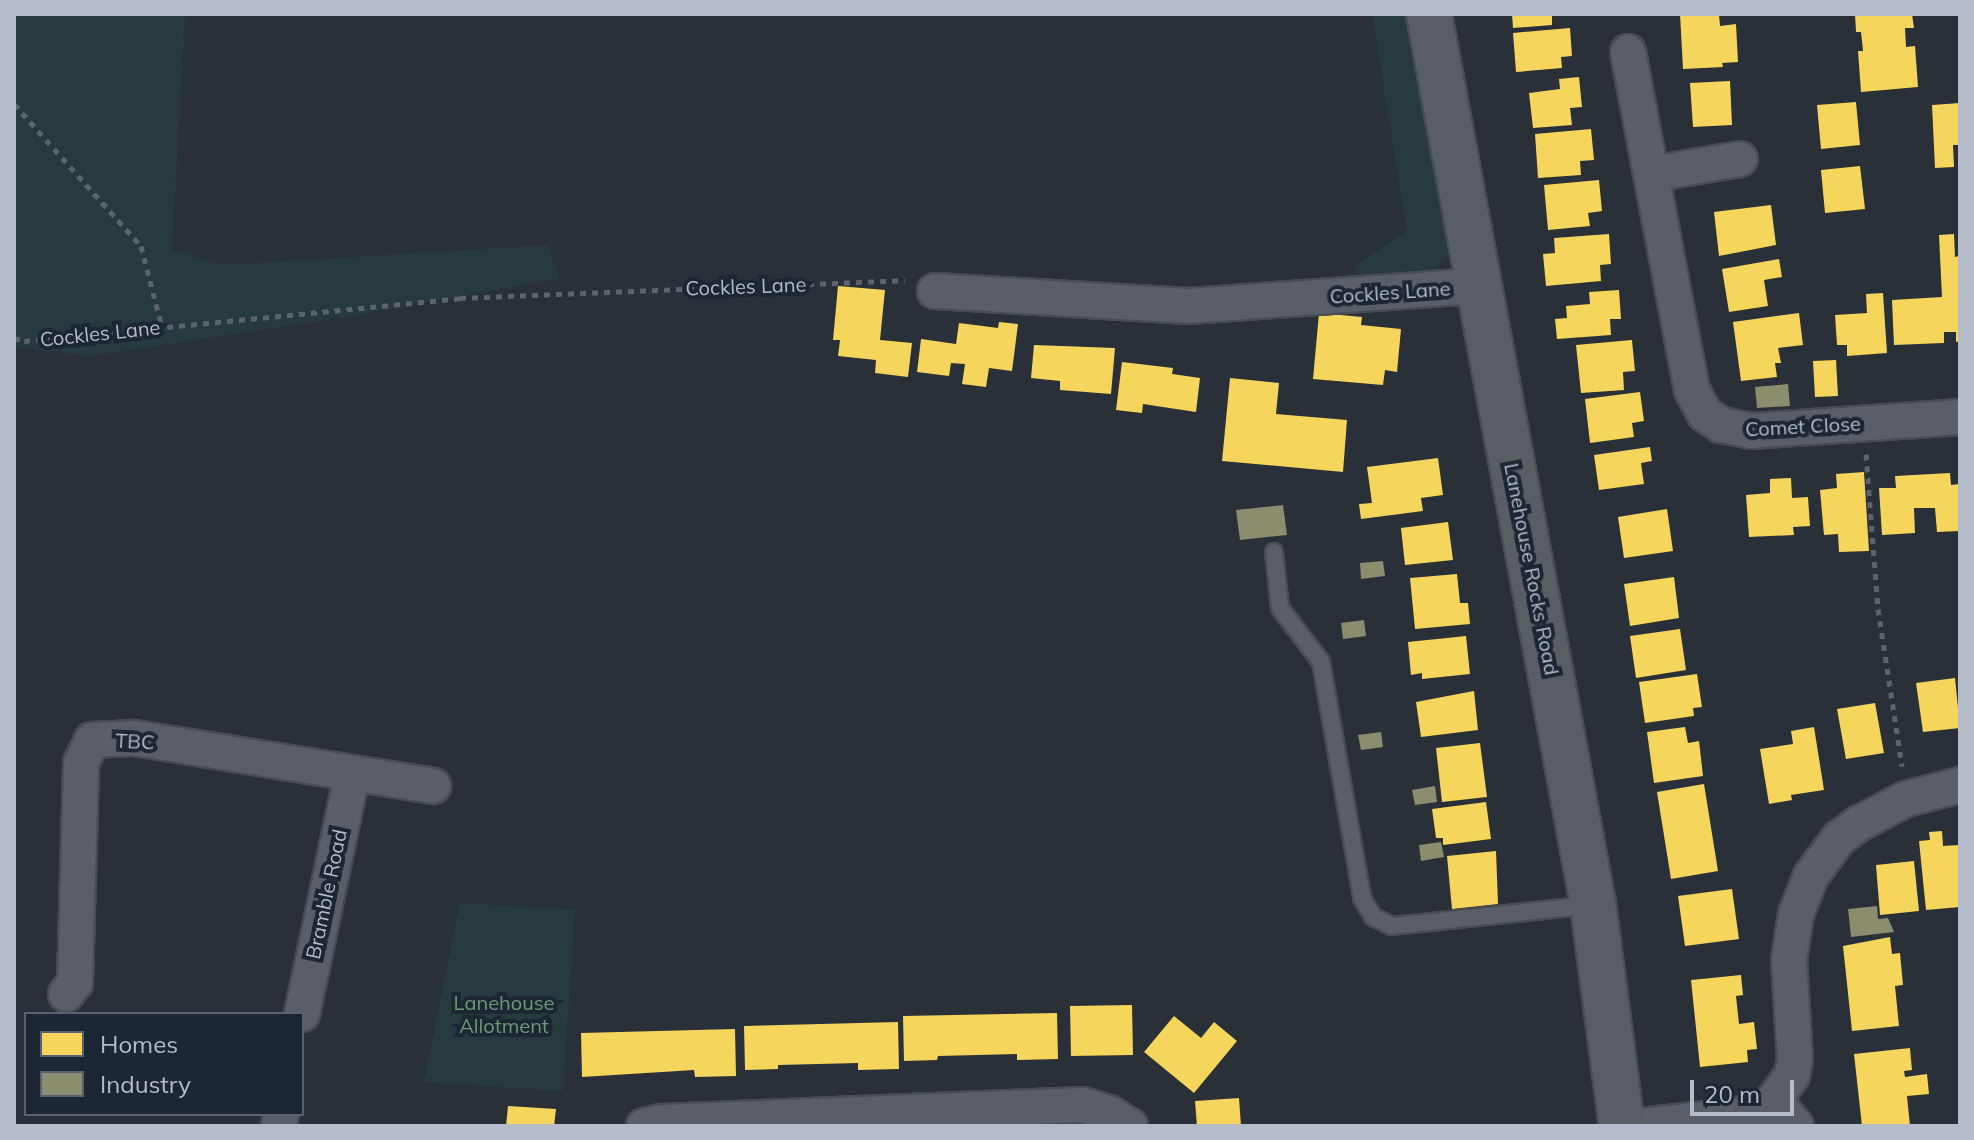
<!DOCTYPE html>
<style>
body{margin:0}
#map{position:relative;width:1974px;height:1140px;overflow:hidden;background:#2a3038;font-family:Mulish,sans-serif}
div>[style]{position:absolute}
[style*='--x']{left:calc(var(--x)*1px);top:calc(var(--y)*1px);width:calc(var(--w)*1px);rotate:calc(var(--a)*1deg)}
.green>*{inset:0;background:#273a3e}
.homes>*{inset:0;background:#f6d55c}
.industry>*{inset:0;background:#8c8c6e}
.path>*{height:5px;margin-top:-2.5px;transform-origin:0;background:repeating-linear-gradient(90deg,#5d636a 0 6px,transparent 0 12px)}
.roads{filter:drop-shadow(2px 0 #484c53) drop-shadow(-2px 0 #484c53) drop-shadow(0 2px #484c53) drop-shadow(0 -2px #484c53)}
.service>*{height:16px;margin:-8px;padding:0 8px;transform-origin:8px;border-radius:8px;background:#5a5e66}
.minor>*{height:34px;margin:-17px;padding:0 17px;transform-origin:17px;border-radius:17px;background:#5a5e66}
.secondary>*{height:44px;margin:-22px;padding:0 22px;transform-origin:22px;border-radius:22px;background:#595d64}
span{translate:-50% -50%;white-space:nowrap;text-align:center;line-height:1.15;-webkit-text-stroke:8px #1d2633;paint-order:stroke}
.street-label{font-size:20px;color:#b4bcc9}
.park-label{font-size:20px;color:#6b9a76}
.frame{position:absolute;inset:0;border:16px solid #b4bcc9;pointer-events:none}
.legend{position:absolute;left:24px;top:1012px;width:280px;height:104px;box-sizing:border-box;background:#1d2633;border:2px solid #59626f;margin:0;padding:10px 14px;list-style:none;font-size:24px;color:#b4bcc9}
.legend li{display:flex;align-items:center;gap:16px;height:40px}
.legend b{width:40px;border:2px solid #59626f}
.scale{position:absolute;left:1690px;top:1080px;width:104px;height:36px;box-sizing:border-box;border:4px solid #b4bcc9;border-top:0;padding-left:10px;font-size:24px;line-height:28px;white-space:nowrap;color:#b4bcc9;-webkit-text-stroke:6px #1d2633;paint-order:stroke}
</style>
<div id="map">
<div class="green">
<i style="clip-path:polygon(14px 14px,185px 14px,172px 250px,224px 265px,548px 245px,559px 278px,347px 317px,90px 356px,14px 347px)"></i>
<i style="clip-path:polygon(1372px 14px,1416px 14px,1448px 255px,1430px 279px,1358px 280px,1356px 265px,1407px 231px)"></i>
<i style="clip-path:polygon(460px 903px,575px 910px,563px 1091px,424px 1082px)"></i>
</div>
<div class="homes">
<i style="clip-path:polygon(1512px 14px,1552px 14px,1552px 25px,1513px 28px)"></i>
<i style="clip-path:polygon(1680px 14px,1719px 14px,1720px 26px,1736px 24px,1738px 62px,1722px 63px,1723px 67px,1683px 69px)"></i>
<i style="clip-path:polygon(1855px 14px,1912px 14px,1914px 28px,1905px 28px,1906px 47px,1915px 46px,1918px 87px,1861px 92px,1858px 51px,1863px 51px,1862px 41px,1861px 32px,1856px 32px)"></i>
<i style="clip-path:polygon(1570px 28px,1572px 56px,1561px 57px,1562px 68px,1516px 72px,1513px 33px)"></i>
<i style="clip-path:polygon(1579px 77px,1582px 107px,1570px 108px,1572px 125px,1533px 128px,1529px 93px,1560px 89px,1559px 79px)"></i>
<i style="clip-path:polygon(1730px 81px,1732px 125px,1693px 127px,1690px 83px)"></i>
<i style="clip-path:polygon(1856px 102px,1860px 145px,1821px 149px,1817px 105px)"></i>
<i style="clip-path:polygon(1960px 103px,1960px 145px,1953px 145px,1954px 167px,1935px 168px,1932px 105px)"></i>
<i style="clip-path:polygon(1591px 129px,1594px 160px,1580px 161px,1581px 175px,1538px 178px,1535px 134px)"></i>
<i style="clip-path:polygon(1860px 166px,1865px 209px,1825px 213px,1821px 170px)"></i>
<i style="clip-path:polygon(1599px 180px,1602px 211px,1588px 213px,1590px 226px,1548px 230px,1544px 185px)"></i>
<i style="clip-path:polygon(1771px 205px,1776px 245px,1719px 256px,1714px 212px)"></i>
<i style="clip-path:polygon(1609px 234px,1611px 264px,1600px 265px,1601px 281px,1546px 286px,1543px 254px,1555px 253px,1554px 238px)"></i>
<i style="clip-path:polygon(1954px 234px,1955px 257px,1959px 256px,1960px 341px,1956px 342px,1956px 332px,1944px 332px,1944px 343px,1894px 345px,1892px 300px,1942px 297px,1939px 235px)"></i>
<i style="clip-path:polygon(1779px 259px,1782px 277px,1764px 280px,1768px 306px,1729px 312px,1722px 269px)"></i>
<i style="clip-path:polygon(838px 286px,885px 290px,880px 340px,912px 343px,908px 377px,875px 373px,876px 360px,838px 356px,840px 340px,833px 340px)"></i>
<i style="clip-path:polygon(1619px 290px,1621px 319px,1610px 319px,1611px 335px,1557px 339px,1555px 319px,1567px 318px,1566px 306px,1590px 304px,1589px 292px)"></i>
<i style="clip-path:polygon(1883px 293px,1887px 353px,1847px 356px,1847px 345px,1837px 345px,1835px 315px,1867px 313px,1866px 294px)"></i>
<i style="clip-path:polygon(1319px 313px,1362px 317px,1361px 325px,1401px 329px,1397px 372px,1385px 370px,1383px 385px,1313px 379px)"></i>
<i style="clip-path:polygon(1799px 313px,1803px 345px,1778px 348px,1781px 363px,1775px 363px,1777px 377px,1741px 381px,1733px 322px)"></i>
<i style="clip-path:polygon(999px 322px,1018px 324px,1012px 371px,989px 368px,986px 387px,962px 384px,965px 364px,951px 363px,949px 376px,917px 372px,921px 339px,956px 344px,959px 323px,998px 328px)"></i>
<i style="clip-path:polygon(1632px 340px,1635px 371px,1623px 372px,1624px 390px,1581px 393px,1576px 345px)"></i>
<i style="clip-path:polygon(1034px 345px,1115px 348px,1111px 394px,1060px 390px,1060px 381px,1031px 378px)"></i>
<i style="clip-path:polygon(1836px 360px,1838px 396px,1815px 397px,1813px 361px)"></i>
<i style="clip-path:polygon(1122px 362px,1173px 368px,1172px 374px,1200px 378px,1196px 412px,1143px 404px,1142px 413px,1116px 410px)"></i>
<i style="clip-path:polygon(1230px 378px,1279px 383px,1276px 414px,1347px 420px,1343px 472px,1222px 461px)"></i>
<i style="clip-path:polygon(1640px 392px,1644px 421px,1632px 423px,1634px 437px,1590px 443px,1585px 399px)"></i>
<i style="clip-path:polygon(1650px 447px,1652px 461px,1641px 463px,1644px 484px,1599px 490px,1594px 455px)"></i>
<i style="clip-path:polygon(1438px 458px,1443px 495px,1421px 498px,1423px 511px,1361px 519px,1359px 504px,1372px 503px,1367px 467px)"></i>
<i style="clip-path:polygon(1864px 472px,1869px 551px,1839px 552px,1838px 534px,1824px 535px,1820px 490px,1837px 488px,1836px 474px)"></i>
<i style="clip-path:polygon(1950px 473px,1951px 485px,1960px 484px,1960px 531px,1937px 532px,1935px 508px,1914px 508px,1915px 533px,1882px 535px,1879px 488px,1896px 488px,1895px 476px)"></i>
<i style="clip-path:polygon(1791px 478px,1792px 498px,1808px 497px,1810px 526px,1793px 527px,1794px 535px,1749px 537px,1746px 495px,1770px 493px,1770px 479px)"></i>
<i style="clip-path:polygon(1667px 509px,1673px 551px,1624px 558px,1618px 517px)"></i>
<i style="clip-path:polygon(1448px 522px,1453px 560px,1405px 565px,1401px 528px)"></i>
<i style="clip-path:polygon(1457px 574px,1460px 603px,1468px 603px,1470px 624px,1415px 629px,1410px 578px)"></i>
<i style="clip-path:polygon(1674px 577px,1679px 618px,1630px 626px,1624px 584px)"></i>
<i style="clip-path:polygon(1680px 629px,1686px 670px,1636px 678px,1630px 636px)"></i>
<i style="clip-path:polygon(1466px 636px,1470px 674px,1422px 679px,1422px 673px,1411px 675px,1408px 642px)"></i>
<i style="clip-path:polygon(1697px 674px,1702px 707px,1693px 708px,1694px 716px,1645px 723px,1639px 682px)"></i>
<i style="clip-path:polygon(1955px 678px,1960px 728px,1923px 732px,1916px 683px)"></i>
<i style="clip-path:polygon(1474px 691px,1478px 730px,1421px 737px,1416px 702px)"></i>
<i style="clip-path:polygon(1875px 703px,1884px 753px,1846px 759px,1837px 709px)"></i>
<i style="clip-path:polygon(1685px 727px,1688px 743px,1699px 741px,1703px 776px,1654px 783px,1647px 732px)"></i>
<i style="clip-path:polygon(1814px 727px,1824px 790px,1791px 795px,1792px 800px,1769px 804px,1760px 749px,1793px 744px,1791px 731px)"></i>
<i style="clip-path:polygon(1480px 743px,1487px 797px,1442px 802px,1436px 748px)"></i>
<i style="clip-path:polygon(1704px 784px,1718px 871px,1671px 879px,1657px 792px)"></i>
<i style="clip-path:polygon(1486px 802px,1491px 839px,1443px 845px,1443px 838px,1436px 838px,1432px 809px)"></i>
<i style="clip-path:polygon(1942px 831px,1943px 846px,1959px 845px,1960px 907px,1926px 910px,1919px 841px,1930px 840px,1929px 832px)"></i>
<i style="clip-path:polygon(1496px 851px,1498px 904px,1452px 909px,1447px 856px)"></i>
<i style="clip-path:polygon(1914px 861px,1919px 911px,1880px 915px,1876px 865px)"></i>
<i style="clip-path:polygon(1732px 889px,1739px 939px,1685px 946px,1678px 896px)"></i>
<i style="clip-path:polygon(1890px 937px,1892px 954px,1900px 953px,1903px 985px,1895px 986px,1899px 1026px,1852px 1031px,1843px 946px)"></i>
<i style="clip-path:polygon(1741px 975px,1743px 995px,1736px 996px,1739px 1024px,1754px 1022px,1757px 1049px,1747px 1050px,1748px 1062px,1700px 1067px,1691px 980px)"></i>
<i style="clip-path:polygon(1132px 1005px,1133px 1055px,1071px 1056px,1070px 1006px)"></i>
<i style="clip-path:polygon(1057px 1013px,1058px 1059px,1017px 1060px,1017px 1054px,938px 1056px,937px 1060px,904px 1061px,903px 1016px)"></i>
<i style="clip-path:polygon(1174px 1016px,1201px 1038px,1214px 1022px,1237px 1041px,1194px 1093px,1144px 1052px)"></i>
<i style="clip-path:polygon(898px 1022px,899px 1069px,858px 1070px,858px 1063px,778px 1065px,778px 1069px,745px 1070px,744px 1026px)"></i>
<i style="clip-path:polygon(735px 1029px,736px 1076px,695px 1077px,694px 1070px,582px 1077px,581px 1033px)"></i>
<i style="clip-path:polygon(1910px 1048px,1912px 1070px,1904px 1071px,1905px 1077px,1927px 1074px,1929px 1094px,1907px 1096px,1910px 1126px,1862px 1126px,1854px 1054px)"></i>
<i style="clip-path:polygon(1239px 1098px,1241px 1126px,1197px 1126px,1195px 1101px)"></i>
<i style="clip-path:polygon(508px 1106px,556px 1109px,554px 1126px,506px 1126px)"></i>
</div>
<div class="industry">
<i style="clip-path:polygon(1788px 384px,1790px 406px,1757px 408px,1755px 387px)"></i>
<i style="clip-path:polygon(1283px 505px,1287px 535px,1240px 540px,1236px 510px)"></i>
<i style="clip-path:polygon(1383px 561px,1385px 576px,1361px 579px,1360px 563px)"></i>
<i style="clip-path:polygon(1364px 620px,1366px 636px,1343px 639px,1341px 623px)"></i>
<i style="clip-path:polygon(1381px 732px,1383px 747px,1361px 750px,1358px 735px)"></i>
<i style="clip-path:polygon(1435px 786px,1437px 802px,1415px 805px,1412px 790px)"></i>
<i style="clip-path:polygon(1441px 842px,1444px 857px,1421px 861px,1419px 845px)"></i>
<i style="clip-path:polygon(1877px 906px,1878px 919px,1888px 918px,1894px 932px,1851px 937px,1848px 909px)"></i>
</div>
<div class="path">
<i style="--x:14;--y:104;--w:191;--a:48.2"></i>
<i style="--x:141;--y:246;--w:84;--a:75.5"></i>
<i style="--x:14;--y:338;--w:10;--a:17"></i>
<i style="--x:24;--y:341;--w:438;--a:-5.6"></i>
<i style="--x:460;--y:298;--w:445;--a:-2.3"></i>
<i style="--x:1866;--y:454;--w:155;--a:85.6"></i>
<i style="--x:1878;--y:609;--w:159;--a:81.3"></i>
</div>
<div class="roads">
<div class="service">
<i style="--x:1274;--y:552;--w:56;--a:83.9"></i>
<i style="--x:1280;--y:608;--w:68;--a:52.8"></i>
<i style="--x:1321;--y:662;--w:240;--a:80.1"></i>
<i style="--x:1362;--y:898;--w:22;--a:60"></i>
<i style="--x:1373;--y:917;--w:21;--a:25"></i>
<i style="--x:1392;--y:926;--w:200;--a:-6"></i>
</div>
<div class="minor">
<i style="--x:1628;--y:52;--w:344;--a:79.3"></i>
<i style="--x:1692;--y:390;--w:27;--a:62"></i>
<i style="--x:1705;--y:414;--w:19;--a:35"></i>
<i style="--x:1721;--y:425;--w:31;--a:11"></i>
<i style="--x:1751;--y:431;--w:209;--a:-3.8"></i>
<i style="--x:1652;--y:174;--w:89;--a:-9.7"></i>
<i style="--x:935;--y:291;--w:254;--a:3.4"></i>
<i style="--x:1189;--y:306;--w:289;--a:-4"></i>
<i style="--x:66;--y:994;--w:14;--a:-51"></i>
<i style="--x:75;--y:983;--w:220;--a:-88.4"></i>
<i style="--x:81;--y:763;--w:25;--a:-64"></i>
<i style="--x:92;--y:740;--w:42;--a:-2.7"></i>
<i style="--x:134;--y:738;--w:303;--a:9.1"></i>
<i style="--x:302;--y:1014;--w:244;--a:-78.2"></i>
<i style="--x:1774;--y:1100;--w:34;--a:50"></i>
<i style="--x:279;--y:1126;--w:12;--a:-81"></i>
<i style="--x:644;--y:1126;--w:17;--a:-13"></i>
<i style="--x:661;--y:1122;--w:422;--a:-2.3"></i>
<i style="--x:1083;--y:1105;--w:27;--a:17"></i>
<i style="--x:1109;--y:1113;--w:25;--a:32"></i>
<i style="--x:1640;--y:1126;--w:100;--a:-6.3"></i>
<i style="--x:1739;--y:1115;--w:26;--a:-16"></i>
<i style="--x:1764;--y:1108;--w:13;--a:-39"></i>
<i style="--x:1774;--y:1100;--w:31;--a:-54"></i>
<i style="--x:1792;--y:1075;--w:15;--a:-79"></i>
<i style="--x:1795;--y:1060;--w:100;--a:-93.4"></i>
<i style="--x:1789;--y:960;--w:47;--a:-81.3"></i>
<i style="--x:1796;--y:914;--w:41;--a:-68.5"></i>
<i style="--x:1811;--y:876;--w:47;--a:-53.6"></i>
<i style="--x:1839;--y:838;--w:26;--a:-36"></i>
<i style="--x:1860;--y:823;--w:52;--a:-27.6"></i>
<i style="--x:1906;--y:799;--w:56;--a:-14.5"></i>
</div>
<div class="secondary">
<i style="--x:1429;--y:14;--w:905;--a:79.56"></i>
<i style="--x:1593;--y:904;--w:224;--a:82.6"></i>
</div>
</div>
<div class="street-label">
<span style="left:746px;top:286px;rotate:-2deg">Cockles Lane</span>
<span style="left:1390px;top:292px;rotate:-4deg">Cockles Lane</span>
<span style="left:100px;top:333px;rotate:-6deg">Cockles Lane</span>
<span style="left:1803px;top:426px;rotate:-3deg">Comet Close</span>
<span style="left:1532px;top:569px;rotate:79deg">Lanehouse Rocks Road</span>
<span style="left:135px;top:741px;rotate:3deg">TBC</span>
<span style="left:326px;top:894px;rotate:-78deg">Bramble Road</span>
</div>
<div class="park-label">
<span style="left:504px;top:1014px">Lanehouse<br>Allotment</span>
</div>
<div class="frame"></div>
<ul class="legend">
<li><b style="height:22px;background:#f6d55c"></b>Homes</li>
<li><b style="height:22px;background:#8c8c6e"></b>Industry</li>
</ul>
<div class="scale">20 m</div>
</div>
